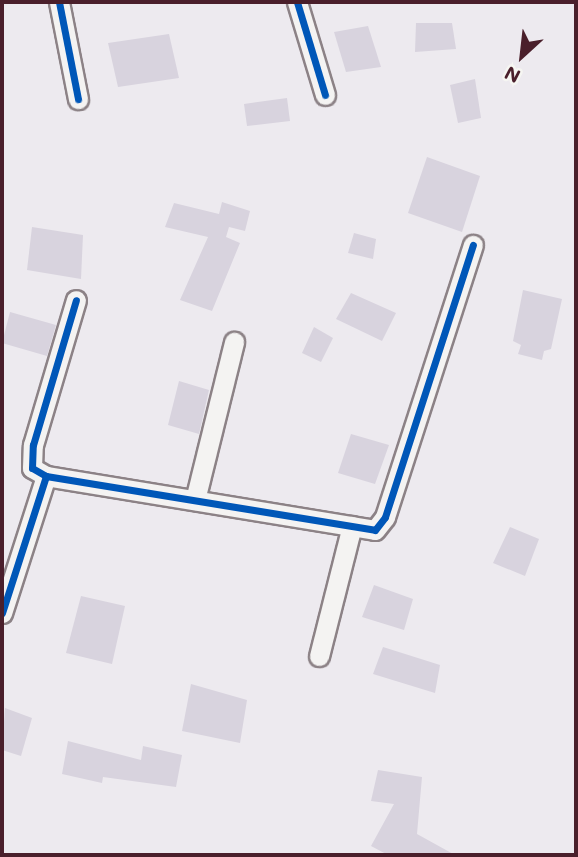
<!DOCTYPE html>
<style>
body{margin:0}
#map{position:relative;width:578px;height:857px;overflow:hidden;background:#edeaef;font-family:Mali,sans-serif}
div>[style]{position:absolute}
[style*='--x']{left:calc(var(--x)*1px);top:calc(var(--y)*1px);width:calc(var(--w)*1px);rotate:calc(var(--a)*1deg)}
.building>*{inset:0;background:#d8d3de}
.roads{filter:drop-shadow(2px 0 #8c8286) drop-shadow(-2px 0 #8c8286) drop-shadow(0 2px #8c8286) drop-shadow(0 -2px #8c8286)}
.street>*{height:19px;margin:-9.5px;padding:0 9.5px;transform-origin:9.5px;border-radius:9.5px;background:#f4f3f2}
.cycleway>*{height:7px;margin:-3.5px;padding:0 3.5px;transform-origin:3.5px;border-radius:3.5px;background:#0057b8}
span{translate:-50% -50%;white-space:nowrap;text-align:center;line-height:1.15;-webkit-text-stroke:5px #f6f6f2;paint-order:stroke}
.frame{position:absolute;inset:0;border:4px solid #4a1f2b;pointer-events:none}
.north{position:absolute;left:487px;top:21px;width:70px;height:70px;-webkit-text-stroke:5px #f6f6f2;paint-order:stroke;rotate:207deg;font-size:19px;font-weight:700;line-height:28px;text-align:center;color:#4a1f2b}
.north::after{content:'';display:block;margin:auto;width:24px;height:32px;background:#4a1f2b;clip-path:polygon(50% 0,100% 100%,50% 72%,0 100%)}
</style>
<div id="map">
<div class="building">
<i style="clip-path:polygon(416px 23px,452px 23px,456px 49px,415px 52px)"></i>
<i style="clip-path:polygon(368px 26px,381px 67px,346px 72px,334px 32px)"></i>
<i style="clip-path:polygon(169px 34px,179px 78px,118px 87px,108px 43px)"></i>
<i style="clip-path:polygon(475px 79px,481px 118px,458px 123px,450px 85px)"></i>
<i style="clip-path:polygon(287px 98px,290px 121px,247px 126px,244px 104px)"></i>
<i style="clip-path:polygon(427px 157px,480px 176px,462px 232px,408px 213px)"></i>
<i style="clip-path:polygon(222px 202px,250px 211px,245px 231px,229px 227px,226px 237px,240px 243px,212px 311px,180px 300px,208px 237px,165px 227px,174px 203px,219px 214px)"></i>
<i style="clip-path:polygon(32px 227px,83px 235px,81px 279px,27px 270px)"></i>
<i style="clip-path:polygon(354px 233px,376px 239px,373px 259px,348px 253px)"></i>
<i style="clip-path:polygon(523px 290px,562px 299px,551px 349px,544px 351px,542px 360px,518px 354px,521px 345px,513px 341px)"></i>
<i style="clip-path:polygon(351px 293px,396px 313px,382px 341px,336px 319px)"></i>
<i style="clip-path:polygon(10px 312px,56px 325px,47px 356px,2px 343px)"></i>
<i style="clip-path:polygon(314px 327px,333px 338px,321px 362px,302px 353px)"></i>
<i style="clip-path:polygon(179px 381px,209px 390px,199px 434px,168px 425px)"></i>
<i style="clip-path:polygon(351px 434px,389px 445px,375px 484px,338px 473px)"></i>
<i style="clip-path:polygon(510px 527px,539px 539px,525px 576px,493px 563px)"></i>
<i style="clip-path:polygon(374px 585px,413px 599px,404px 630px,362px 617px)"></i>
<i style="clip-path:polygon(81px 596px,125px 606px,112px 664px,66px 653px)"></i>
<i style="clip-path:polygon(383px 647px,440px 665px,435px 693px,373px 674px)"></i>
<i style="clip-path:polygon(191px 684px,247px 700px,240px 743px,182px 731px)"></i>
<i style="clip-path:polygon(5px 708px,32px 718px,21px 756px,2px 750px)"></i>
<i style="clip-path:polygon(68px 741px,141px 760px,143px 746px,182px 755px,176px 787px,103px 777px,102px 783px,62px 774px)"></i>
<i style="clip-path:polygon(378px 770px,422px 777px,417px 834px,455px 855px,388px 855px,371px 846px,394px 804px,371px 801px)"></i>
</div>
<div class="roads">
<div class="street">
<i style="--x:59;--y:2;--w:99;--a:78.9"></i>
<i style="--x:297;--y:2;--w:97;--a:73.2"></i>
<i style="--x:46;--y:476;--w:16;--a:-150"></i>
<i style="--x:32;--y:468;--w:23;--a:-88"></i>
<i style="--x:33;--y:445;--w:151;--a:-73.5"></i>
<i style="--x:195;--y:500;--w:163;--a:-76.1"></i>
<i style="--x:2;--y:613;--w:144;--a:-72.2"></i>
<i style="--x:46;--y:476;--w:333;--a:9.3"></i>
<i style="--x:375;--y:530;--w:16;--a:-52"></i>
<i style="--x:385;--y:517;--w:286;--a:-72.1"></i>
<i style="--x:319;--y:656;--w:134;--a:-75.8"></i>
</div>
</div>
<div class="cycleway">
<i style="--x:59;--y:2;--w:99;--a:78.9"></i>
<i style="--x:297;--y:2;--w:97;--a:73.2"></i>
<i style="--x:46;--y:476;--w:16;--a:-150"></i>
<i style="--x:32;--y:468;--w:23;--a:-88"></i>
<i style="--x:33;--y:445;--w:151;--a:-73.5"></i>
<i style="--x:2;--y:613;--w:144;--a:-72.2"></i>
<i style="--x:46;--y:476;--w:333;--a:9.3"></i>
<i style="--x:375;--y:530;--w:16;--a:-52"></i>
<i style="--x:385;--y:517;--w:286;--a:-72.1"></i>
</div>
<div class="frame"></div>
<div class="north">N</div>
</div>
